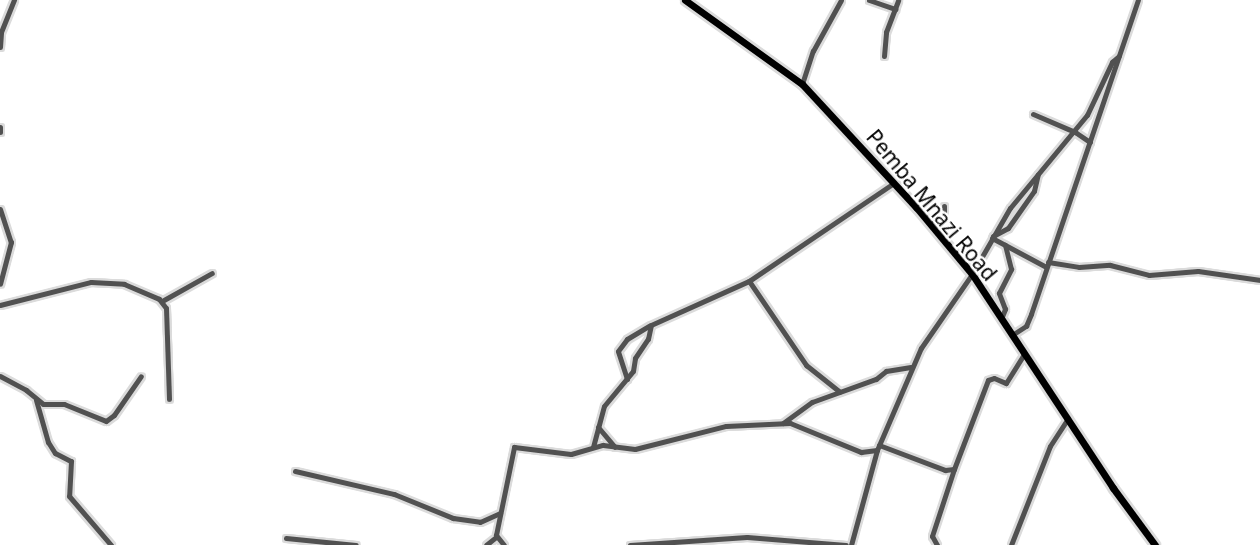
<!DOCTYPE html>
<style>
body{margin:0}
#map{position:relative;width:1260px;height:545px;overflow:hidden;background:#fff;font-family:"Noto Sans",sans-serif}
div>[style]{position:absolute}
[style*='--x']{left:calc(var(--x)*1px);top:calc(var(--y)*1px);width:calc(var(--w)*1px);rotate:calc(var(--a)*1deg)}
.roads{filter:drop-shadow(2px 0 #dbdbdb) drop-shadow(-2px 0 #dbdbdb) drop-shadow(0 2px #dbdbdb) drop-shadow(0 -2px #dbdbdb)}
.minor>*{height:5px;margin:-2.5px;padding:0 2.5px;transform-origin:2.5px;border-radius:2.5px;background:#515151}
.major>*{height:7px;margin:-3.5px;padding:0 3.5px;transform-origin:3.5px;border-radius:3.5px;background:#000}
span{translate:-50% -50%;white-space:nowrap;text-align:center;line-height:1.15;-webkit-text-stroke:5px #fff;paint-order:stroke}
.street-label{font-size:21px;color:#000}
</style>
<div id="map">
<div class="roads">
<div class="minor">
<i style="--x:869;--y:0;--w:28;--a:19"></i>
<i style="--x:0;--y:47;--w:15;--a:-86"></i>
<i style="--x:1;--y:32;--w:35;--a:-68"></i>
<i style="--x:884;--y:56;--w:24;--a:-85"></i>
<i style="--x:886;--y:32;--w:34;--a:-69"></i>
<i style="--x:802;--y:84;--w:35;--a:-72"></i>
<i style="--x:813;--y:51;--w:58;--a:-61.2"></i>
<i style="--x:1033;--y:114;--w:46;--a:23.2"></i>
<i style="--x:1075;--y:132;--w:18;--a:34"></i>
<i style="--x:0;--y:127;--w:5;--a:90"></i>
<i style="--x:0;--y:209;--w:35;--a:72"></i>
<i style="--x:11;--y:242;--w:43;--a:104.7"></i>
<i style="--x:931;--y:225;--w:19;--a:-47"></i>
<i style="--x:944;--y:211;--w:5;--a:-90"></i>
<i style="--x:993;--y:236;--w:17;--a:-28"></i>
<i style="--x:1008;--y:228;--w:45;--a:-54.9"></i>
<i style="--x:1034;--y:191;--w:17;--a:-77"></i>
<i style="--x:992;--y:238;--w:61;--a:28.2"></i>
<i style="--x:1048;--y:262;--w:31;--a:9"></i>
<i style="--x:1079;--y:267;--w:31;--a:-4"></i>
<i style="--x:1110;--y:265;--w:40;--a:14.4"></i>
<i style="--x:1149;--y:275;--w:49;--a:-4.7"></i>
<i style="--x:1198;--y:271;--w:63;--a:8.3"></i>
<i style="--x:749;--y:281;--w:102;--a:55.8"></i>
<i style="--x:806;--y:365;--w:43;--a:38.5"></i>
<i style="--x:162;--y:301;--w:57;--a:-29.2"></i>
<i style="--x:0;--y:305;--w:94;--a:-14.2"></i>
<i style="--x:91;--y:282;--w:33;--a:3"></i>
<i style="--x:124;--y:284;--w:38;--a:23"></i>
<i style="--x:159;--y:299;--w:11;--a:52"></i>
<i style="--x:166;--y:308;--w:91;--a:88.1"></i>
<i style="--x:1001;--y:319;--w:11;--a:-68"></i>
<i style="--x:1005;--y:309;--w:17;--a:-111"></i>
<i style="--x:999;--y:293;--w:27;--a:-63"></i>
<i style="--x:1011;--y:269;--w:25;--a:-104"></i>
<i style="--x:1012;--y:335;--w:17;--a:-33"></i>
<i style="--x:1026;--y:326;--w:13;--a:-67"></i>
<i style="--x:1031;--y:314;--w:332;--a:-71.2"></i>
<i style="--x:0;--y:376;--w:30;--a:28"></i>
<i style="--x:26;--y:390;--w:22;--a:39"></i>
<i style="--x:43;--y:404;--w:21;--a:0"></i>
<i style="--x:64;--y:404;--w:45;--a:22"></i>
<i style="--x:106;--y:421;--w:10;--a:-37"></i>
<i style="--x:114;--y:415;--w:47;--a:-55.3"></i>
<i style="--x:627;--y:379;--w:29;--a:-108"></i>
<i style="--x:618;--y:351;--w:15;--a:-53"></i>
<i style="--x:627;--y:339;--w:26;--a:-31"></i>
<i style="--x:36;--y:400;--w:44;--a:74.1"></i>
<i style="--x:48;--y:442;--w:13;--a:58"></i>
<i style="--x:55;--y:453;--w:18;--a:27"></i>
<i style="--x:71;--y:461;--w:35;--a:93"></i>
<i style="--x:69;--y:496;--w:65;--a:49.4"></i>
<i style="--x:783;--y:423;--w:36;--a:-36"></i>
<i style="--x:812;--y:402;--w:68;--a:-19.8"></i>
<i style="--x:876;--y:379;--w:13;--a:-39"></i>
<i style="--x:886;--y:371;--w:25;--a:-9"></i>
<i style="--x:598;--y:427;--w:26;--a:50"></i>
<i style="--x:879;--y:445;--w:71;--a:20.7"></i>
<i style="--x:945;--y:470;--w:9;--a:-6"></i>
<i style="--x:954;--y:469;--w:95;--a:-69.1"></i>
<i style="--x:988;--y:380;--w:6;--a:-18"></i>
<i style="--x:994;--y:378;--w:13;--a:23"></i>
<i style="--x:1006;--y:383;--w:34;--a:-58"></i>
<i style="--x:593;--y:447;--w:42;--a:-75"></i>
<i style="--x:604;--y:406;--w:45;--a:-50.4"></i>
<i style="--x:633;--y:371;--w:13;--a:-81"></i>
<i style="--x:635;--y:358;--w:23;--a:-56"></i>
<i style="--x:648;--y:339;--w:14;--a:-78"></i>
<i style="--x:651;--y:325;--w:107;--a:-24.2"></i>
<i style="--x:749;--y:281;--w:175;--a:-34.1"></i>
<i style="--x:295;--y:471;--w:102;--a:13.1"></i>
<i style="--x:394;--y:494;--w:64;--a:22.1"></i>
<i style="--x:453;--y:518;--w:27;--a:8"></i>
<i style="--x:480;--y:522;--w:22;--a:-24"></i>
<i style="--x:286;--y:538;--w:70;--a:5.7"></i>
<i style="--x:486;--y:545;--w:13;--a:-39"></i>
<i style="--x:504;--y:545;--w:13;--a:-129"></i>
<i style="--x:496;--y:535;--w:90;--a:-78.4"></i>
<i style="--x:514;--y:447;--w:57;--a:7"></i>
<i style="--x:571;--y:454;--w:33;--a:-16"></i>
<i style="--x:603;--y:445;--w:32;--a:7"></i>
<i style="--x:635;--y:449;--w:94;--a:-14.2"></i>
<i style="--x:726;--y:426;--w:64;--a:-2.7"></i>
<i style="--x:790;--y:423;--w:77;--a:22.2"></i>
<i style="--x:861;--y:452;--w:16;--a:-7"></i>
<i style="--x:630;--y:545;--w:117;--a:-3.9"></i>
<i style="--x:747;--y:537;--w:99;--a:4.6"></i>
<i style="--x:851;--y:545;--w:98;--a:-74.7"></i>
<i style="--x:877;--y:450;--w:111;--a:-66.7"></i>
<i style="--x:921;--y:348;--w:90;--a:-55.4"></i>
<i style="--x:972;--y:274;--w:76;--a:-60.1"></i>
<i style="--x:1010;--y:208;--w:121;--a:-50.4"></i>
<i style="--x:1087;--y:115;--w:59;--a:-64.7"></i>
<i style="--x:1112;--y:62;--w:9;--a:-41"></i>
<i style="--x:937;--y:545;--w:10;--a:-119"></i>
<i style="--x:932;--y:536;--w:71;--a:-71.8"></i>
<i style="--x:1011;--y:545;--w:106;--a:-68.5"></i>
<i style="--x:1050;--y:446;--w:33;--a:-57"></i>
</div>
<div class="major">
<i style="--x:685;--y:0;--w:144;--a:35.7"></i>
<i style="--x:802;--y:84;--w:168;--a:47.2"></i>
<i style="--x:916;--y:207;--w:87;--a:50.1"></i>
<i style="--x:972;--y:274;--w:256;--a:56.6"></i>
<i style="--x:1113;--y:488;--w:71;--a:53.6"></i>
</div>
</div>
<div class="street-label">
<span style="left:932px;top:205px;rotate:50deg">Pemba Mnazi Road</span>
</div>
</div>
